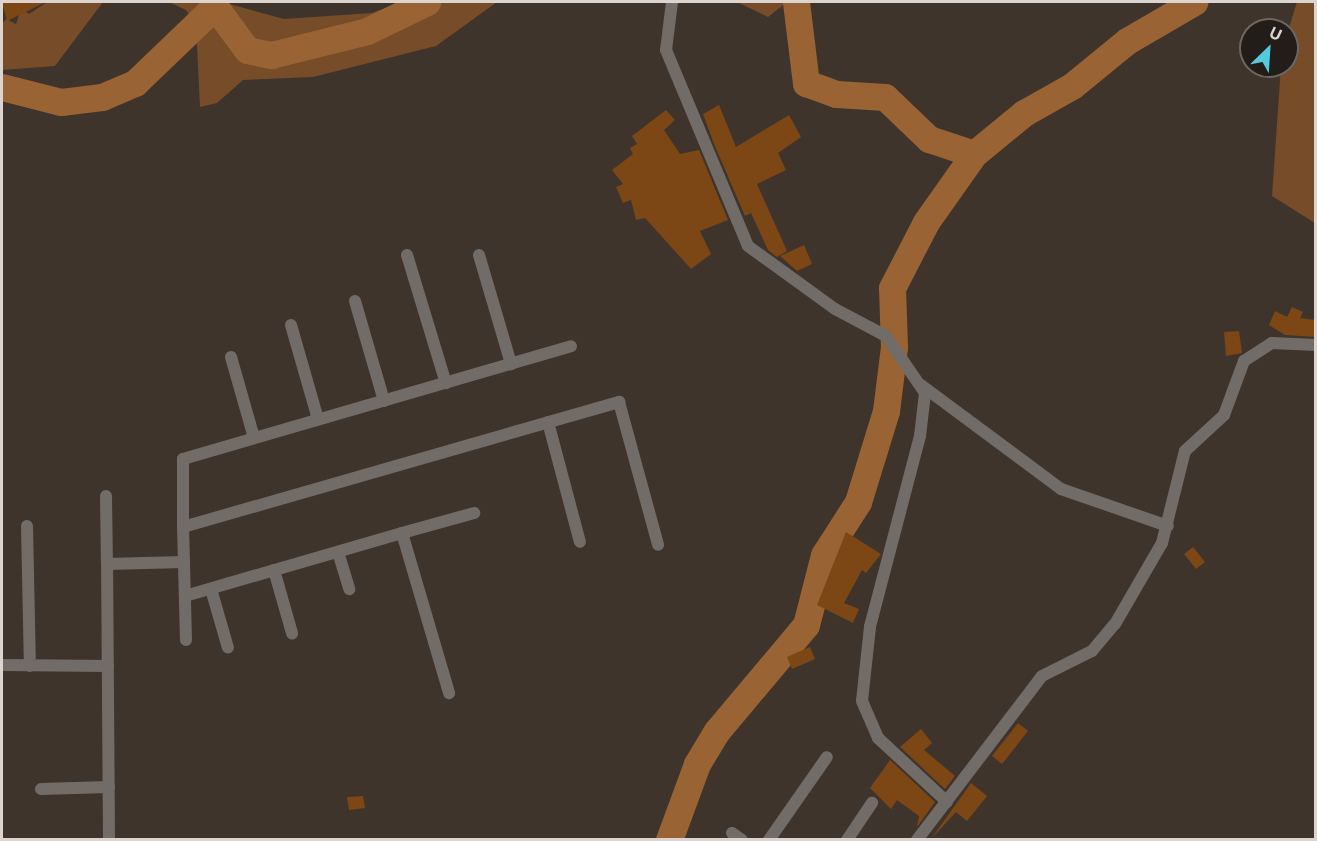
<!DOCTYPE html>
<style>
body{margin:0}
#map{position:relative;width:1317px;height:841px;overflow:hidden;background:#3f342c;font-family:"Noto Sans",sans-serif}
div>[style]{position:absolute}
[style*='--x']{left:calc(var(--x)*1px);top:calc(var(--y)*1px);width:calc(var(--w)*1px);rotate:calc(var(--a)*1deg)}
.green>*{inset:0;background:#764c29}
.river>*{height:27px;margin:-13.5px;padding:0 13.5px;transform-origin:13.5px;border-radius:13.5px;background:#9a6333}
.building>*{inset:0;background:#7c4714}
.street>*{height:12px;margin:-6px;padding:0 6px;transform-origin:6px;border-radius:6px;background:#726c68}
span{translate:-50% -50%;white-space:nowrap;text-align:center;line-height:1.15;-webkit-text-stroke:6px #221d19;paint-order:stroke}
.frame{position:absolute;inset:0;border:3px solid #dbd4cf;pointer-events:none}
.north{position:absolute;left:1239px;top:18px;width:60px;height:60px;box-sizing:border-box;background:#221d19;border:2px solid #6c6662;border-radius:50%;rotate:25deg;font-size:16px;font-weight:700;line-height:24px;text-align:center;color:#dbd4cf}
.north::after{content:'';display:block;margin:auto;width:21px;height:27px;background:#54cadd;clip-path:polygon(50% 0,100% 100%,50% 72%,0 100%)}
</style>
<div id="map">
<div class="green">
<i style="clip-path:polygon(47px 2px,103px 2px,55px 66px,2px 70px,2px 24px,6px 19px,16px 24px,21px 9px,29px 14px)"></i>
<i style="clip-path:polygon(169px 2px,222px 2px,284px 19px,372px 13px,402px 2px,497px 2px,436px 46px,313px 77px,243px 80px,217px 103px,200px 107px,196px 25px,186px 10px)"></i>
<i style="clip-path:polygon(737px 2px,787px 2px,768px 17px)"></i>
<i style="clip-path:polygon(1297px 2px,1315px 2px,1315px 223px,1272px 196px,1281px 66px,1287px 66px,1287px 34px)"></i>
</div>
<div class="river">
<i style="--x:796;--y:2;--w:82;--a:83"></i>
<i style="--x:806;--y:83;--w:32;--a:20"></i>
<i style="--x:836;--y:94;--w:49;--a:3.5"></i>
<i style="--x:885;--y:97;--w:61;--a:43.7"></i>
<i style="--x:929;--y:139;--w:47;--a:18.4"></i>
<i style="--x:2;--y:87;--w:61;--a:14.3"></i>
<i style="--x:61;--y:102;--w:41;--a:-7"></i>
<i style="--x:102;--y:97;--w:36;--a:-23"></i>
<i style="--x:135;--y:83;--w:101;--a:-43.8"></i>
<i style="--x:208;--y:13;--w:11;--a:-5"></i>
<i style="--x:219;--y:12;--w:47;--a:53.6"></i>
<i style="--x:247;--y:50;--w:25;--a:12"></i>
<i style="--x:271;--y:55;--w:99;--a:-14"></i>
<i style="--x:367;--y:31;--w:67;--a:-25.8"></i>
<i style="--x:669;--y:840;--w:81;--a:-69.8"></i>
<i style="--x:697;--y:764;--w:39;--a:-59"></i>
<i style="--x:717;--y:731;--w:138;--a:-50"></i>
<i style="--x:806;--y:625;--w:72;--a:-75.6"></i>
<i style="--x:824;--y:555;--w:63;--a:-57.3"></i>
<i style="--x:858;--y:502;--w:95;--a:-72.9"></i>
<i style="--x:886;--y:411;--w:64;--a:-82.9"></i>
<i style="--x:894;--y:347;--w:59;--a:-91.9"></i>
<i style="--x:892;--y:288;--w:74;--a:-62.7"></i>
<i style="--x:926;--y:222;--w:83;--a:-54.8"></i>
<i style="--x:974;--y:154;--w:65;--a:-39.4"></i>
<i style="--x:1024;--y:113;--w:55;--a:-29.4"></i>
<i style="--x:1072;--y:86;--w:71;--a:-39.3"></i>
<i style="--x:1127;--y:41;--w:78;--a:-30.2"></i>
</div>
<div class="building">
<i style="clip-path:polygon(2px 2px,46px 2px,7px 21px)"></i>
<i style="clip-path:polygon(719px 105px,736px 147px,789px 115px,801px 137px,778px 153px,786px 170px,757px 184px,787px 251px,777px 257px,768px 250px,751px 213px,745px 216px,714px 144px,703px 114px)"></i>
<i style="clip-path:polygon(666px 110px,675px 120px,664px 130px,680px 154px,699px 150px,728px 220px,700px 231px,711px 254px,691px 269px,645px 218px,636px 220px,631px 200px,623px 203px,616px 187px,623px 184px,612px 170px,633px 154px,630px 148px,637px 144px,632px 136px)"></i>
<i style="clip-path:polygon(804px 245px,812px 264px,797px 271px,780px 256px)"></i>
<i style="clip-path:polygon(1292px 307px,1303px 312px,1300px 318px,1316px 320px,1316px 337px,1285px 335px,1269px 325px,1275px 311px,1287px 317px)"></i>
<i style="clip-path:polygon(1239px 331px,1242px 353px,1226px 356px,1224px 332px)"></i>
<i style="clip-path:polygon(846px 532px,881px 554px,866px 573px,862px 570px,844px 603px,859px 609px,853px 623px,817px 605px)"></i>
<i style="clip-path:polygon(1193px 547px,1205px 562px,1196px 569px,1184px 554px)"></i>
<i style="clip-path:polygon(810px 647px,815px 659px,792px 669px,787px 657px)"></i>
<i style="clip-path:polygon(1018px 723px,1028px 731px,1002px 764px,992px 756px)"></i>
<i style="clip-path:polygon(921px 729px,932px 743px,924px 750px,955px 776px,945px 789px,900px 747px)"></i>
<i style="clip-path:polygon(890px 760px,935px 802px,917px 827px,919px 816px,897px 800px,891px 809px,870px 788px)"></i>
<i style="clip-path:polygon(971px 783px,987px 796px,967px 821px,956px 812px,931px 839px)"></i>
<i style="clip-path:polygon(363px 796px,365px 808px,349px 810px,347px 797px)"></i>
</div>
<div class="street">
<i style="--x:672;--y:2;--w:48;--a:97.1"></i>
<i style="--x:666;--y:50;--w:212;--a:67.3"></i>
<i style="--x:748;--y:246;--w:107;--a:35.9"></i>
<i style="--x:835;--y:309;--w:58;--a:27.9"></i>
<i style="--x:886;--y:336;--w:69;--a:55.6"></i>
<i style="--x:925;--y:393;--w:43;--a:96.6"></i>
<i style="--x:920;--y:436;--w:197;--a:104.7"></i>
<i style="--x:870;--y:627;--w:74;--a:96.2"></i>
<i style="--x:862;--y:701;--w:40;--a:66.6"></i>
<i style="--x:878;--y:738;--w:94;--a:42.8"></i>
<i style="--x:407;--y:255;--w:134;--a:73.1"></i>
<i style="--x:479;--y:255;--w:114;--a:73.6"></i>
<i style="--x:355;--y:301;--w:104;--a:73.8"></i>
<i style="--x:291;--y:325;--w:98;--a:74"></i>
<i style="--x:231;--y:357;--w:84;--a:74.1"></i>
<i style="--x:921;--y:385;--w:174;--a:36.6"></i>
<i style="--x:1061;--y:489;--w:113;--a:19.1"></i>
<i style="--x:548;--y:422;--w:124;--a:75.1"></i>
<i style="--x:106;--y:496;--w:68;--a:89.2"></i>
<i style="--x:27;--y:526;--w:140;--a:88.8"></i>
<i style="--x:183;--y:527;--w:68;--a:-90"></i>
<i style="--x:183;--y:459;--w:404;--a:-16.2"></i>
<i style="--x:402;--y:533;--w:75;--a:-15.5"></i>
<i style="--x:338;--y:552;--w:39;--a:73"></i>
<i style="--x:274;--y:570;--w:66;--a:74.1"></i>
<i style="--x:211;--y:589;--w:61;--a:73.9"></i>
<i style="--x:185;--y:596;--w:226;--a:-16.2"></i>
<i style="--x:402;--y:533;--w:167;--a:73.6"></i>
<i style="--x:186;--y:640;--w:113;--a:-91.5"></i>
<i style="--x:183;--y:527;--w:454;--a:-16"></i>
<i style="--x:619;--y:402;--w:148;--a:74.7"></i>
<i style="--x:2;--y:665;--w:106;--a:0.5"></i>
<i style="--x:41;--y:789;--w:68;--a:-1.7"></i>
<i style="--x:732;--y:833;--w:12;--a:35"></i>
<i style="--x:109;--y:840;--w:276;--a:-90.4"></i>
<i style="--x:107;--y:564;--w:77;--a:-1.5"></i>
<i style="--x:769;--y:840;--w:101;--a:-55.1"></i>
<i style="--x:847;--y:840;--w:45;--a:-56"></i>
<i style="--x:917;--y:840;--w:206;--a:-52.7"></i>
<i style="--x:1042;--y:676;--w:56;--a:-26.6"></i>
<i style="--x:1092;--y:651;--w:35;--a:-50"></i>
<i style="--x:1115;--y:624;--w:94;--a:-59.9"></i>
<i style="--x:1162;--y:543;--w:95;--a:-76"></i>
<i style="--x:1185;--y:451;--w:53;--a:-42.7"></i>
<i style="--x:1224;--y:415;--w:58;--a:-69.7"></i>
<i style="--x:1244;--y:361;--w:33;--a:-33"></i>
<i style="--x:1272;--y:343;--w:44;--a:2.6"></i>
</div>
<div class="frame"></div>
<div class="north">U</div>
</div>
